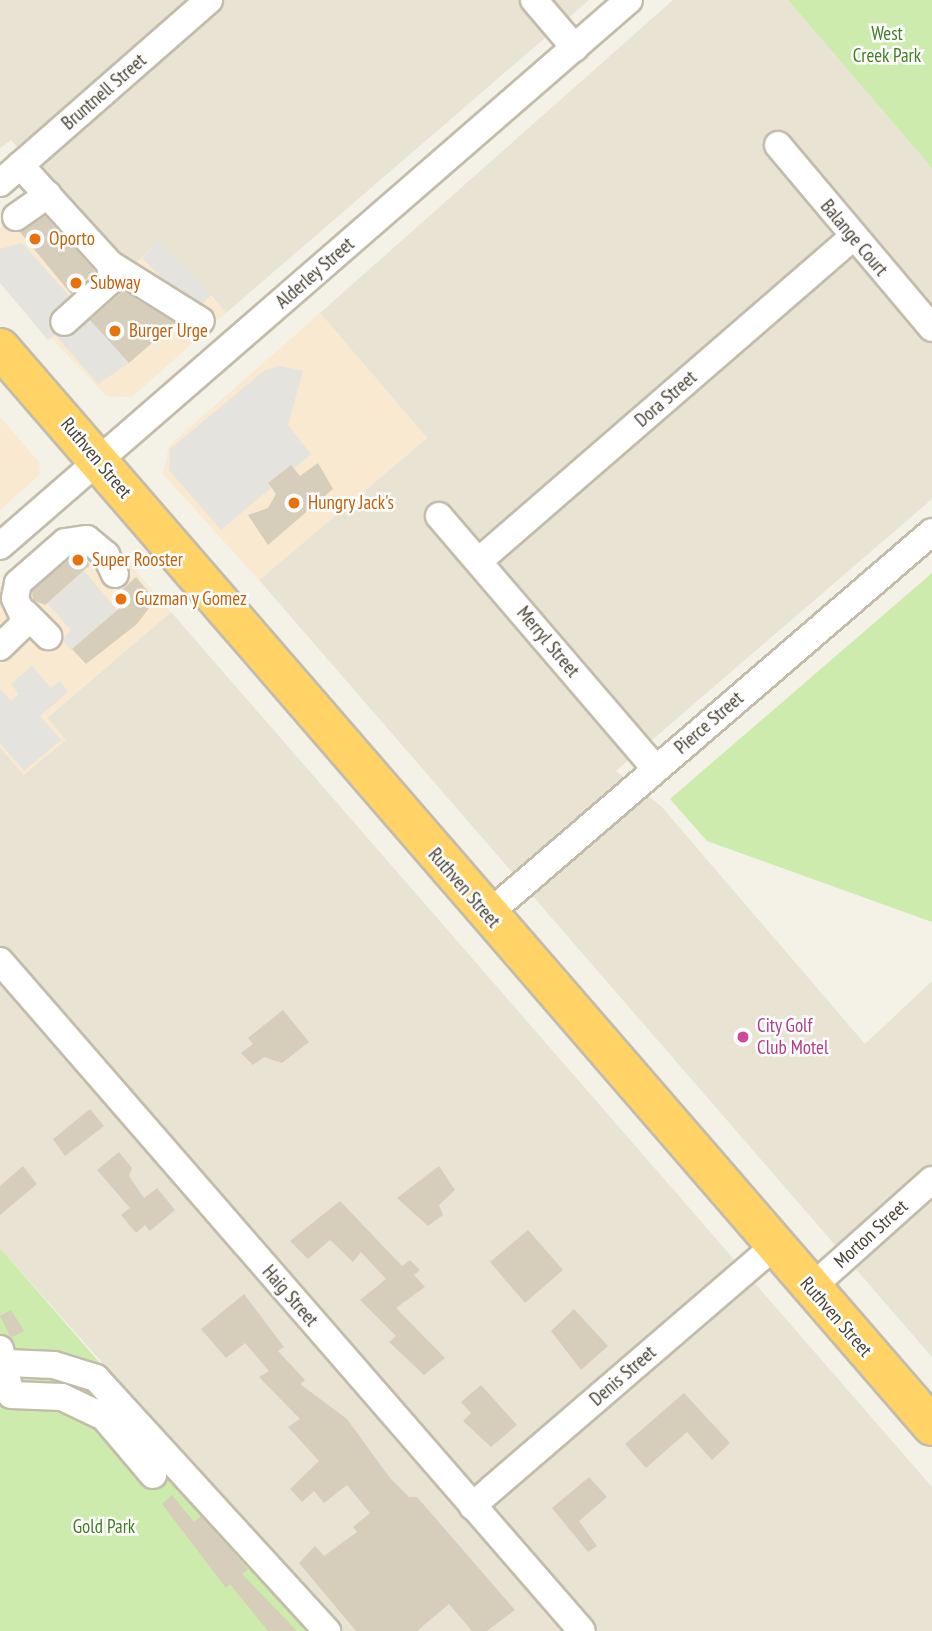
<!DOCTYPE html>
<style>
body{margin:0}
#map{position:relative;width:932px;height:1631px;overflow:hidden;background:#f4f1e6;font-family:"PT Sans Narrow",sans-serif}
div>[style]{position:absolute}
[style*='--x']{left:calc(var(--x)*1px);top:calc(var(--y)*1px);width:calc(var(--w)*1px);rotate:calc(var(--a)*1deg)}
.residential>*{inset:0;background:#e9e3d4}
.commercial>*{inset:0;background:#f8e9d0}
.green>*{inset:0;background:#ccebac}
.parking>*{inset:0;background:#e5e3de}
.building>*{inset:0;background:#d7cdbb}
.roads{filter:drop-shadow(2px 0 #c3bcab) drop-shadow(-2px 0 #c3bcab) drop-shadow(0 2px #c3bcab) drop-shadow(0 -2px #c3bcab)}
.minor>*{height:26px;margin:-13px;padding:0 13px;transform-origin:13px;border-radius:13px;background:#fff}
.highway>*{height:38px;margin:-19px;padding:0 19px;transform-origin:19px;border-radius:19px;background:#ffd366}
.dots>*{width:19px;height:19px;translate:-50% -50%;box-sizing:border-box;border:4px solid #fff;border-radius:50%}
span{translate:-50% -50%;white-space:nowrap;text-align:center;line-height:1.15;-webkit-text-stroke:5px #fff;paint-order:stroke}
.park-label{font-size:19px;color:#427e24}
.street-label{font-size:19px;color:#484135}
.food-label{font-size:19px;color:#c56008}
.left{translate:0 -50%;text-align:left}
.hotel-label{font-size:19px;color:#b23c85}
</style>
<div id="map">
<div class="residential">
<i style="clip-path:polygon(0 0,589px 0,226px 313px,211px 295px,128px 271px,11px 140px,0 148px)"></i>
<i style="clip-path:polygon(673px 0,788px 0,932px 168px,932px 499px,616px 771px,661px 806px,865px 1044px,932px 981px,932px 1357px,259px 580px,427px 438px,320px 313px)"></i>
<i style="clip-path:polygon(171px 612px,932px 1487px,932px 1631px,341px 1631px,0 1248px,0 747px,24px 775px,47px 718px)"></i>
</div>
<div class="commercial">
<i style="clip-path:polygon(47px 181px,128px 270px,160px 241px,226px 313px,132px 397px,106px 396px,0 283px,0 228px)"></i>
<i style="clip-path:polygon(320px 313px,427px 438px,259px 580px,163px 474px,169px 446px)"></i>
<i style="clip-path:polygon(0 417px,39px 462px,40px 474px,0 510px)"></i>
<i style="clip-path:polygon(85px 526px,106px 536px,171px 612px,47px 717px,66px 740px,24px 775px,0 747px,0 588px,65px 532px)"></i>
</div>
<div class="green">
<i style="clip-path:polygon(788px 0,932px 0,932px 168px)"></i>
<i style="clip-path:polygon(932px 573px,932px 922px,707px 841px,670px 799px)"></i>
<i style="clip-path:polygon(0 1248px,206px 1485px,211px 1481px,341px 1631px,0 1631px)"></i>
</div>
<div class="parking">
<i style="clip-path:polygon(160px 241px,211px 295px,194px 311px,142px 258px)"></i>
<i style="clip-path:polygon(22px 243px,129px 363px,98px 384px,55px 335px,48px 340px,0 283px,0 249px)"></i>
<i style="clip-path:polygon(280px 366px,303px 371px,288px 425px,311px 454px,221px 530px,169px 470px,170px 449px,265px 370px)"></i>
<i style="clip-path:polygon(84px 571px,117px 610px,71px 650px,62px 639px,71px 630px,47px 603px)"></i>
<i style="clip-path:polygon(32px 666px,51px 688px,60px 681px,68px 692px,40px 716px,61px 740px,24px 771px,0 743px,0 689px,11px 701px,19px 694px,11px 684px)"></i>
</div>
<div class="building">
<i style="clip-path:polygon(45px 216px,95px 271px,71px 294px,20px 232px)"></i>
<i style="clip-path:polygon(123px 291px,175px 323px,129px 363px,90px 320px)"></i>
<i style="clip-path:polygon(318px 463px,333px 489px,268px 545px,248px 515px,268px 508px,276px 494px,268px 483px,291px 465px,300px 476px)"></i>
<i style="clip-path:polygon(82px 556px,90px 565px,45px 605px,33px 600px,32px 591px,72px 557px)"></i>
<i style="clip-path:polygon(136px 577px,155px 600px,137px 624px,86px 664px,72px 649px,122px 606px,114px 597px)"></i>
<i style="clip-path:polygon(283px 1010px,309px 1042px,282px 1063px,264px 1057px,253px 1065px,241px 1053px,253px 1044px,248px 1038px)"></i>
<i style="clip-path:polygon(90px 1109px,104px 1126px,65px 1156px,53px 1139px)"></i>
<i style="clip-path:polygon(119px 1152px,132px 1168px,129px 1176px,144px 1198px,157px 1188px,175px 1210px,150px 1231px,145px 1225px,136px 1233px,121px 1215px,130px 1208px,97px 1170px)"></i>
<i style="clip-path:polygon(23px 1166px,37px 1184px,0 1215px,0 1186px)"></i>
<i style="clip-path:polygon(439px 1166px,455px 1190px,439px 1205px,443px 1215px,428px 1226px,397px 1198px)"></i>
<i style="clip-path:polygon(340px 1201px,402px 1266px,410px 1260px,420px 1270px,414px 1275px,425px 1287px,396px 1308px,445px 1358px,424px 1375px,389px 1342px,396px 1336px,360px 1300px,386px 1279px,361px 1252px,353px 1262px,330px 1240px,308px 1259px,290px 1241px)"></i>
<i style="clip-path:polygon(528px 1230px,563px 1270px,525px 1303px,490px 1262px)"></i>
<i style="clip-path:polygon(244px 1294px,284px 1347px,278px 1351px,305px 1380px,300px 1384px,347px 1419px,390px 1478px,409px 1497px,417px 1497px,515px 1610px,487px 1631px,472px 1631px,449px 1604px,417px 1631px,356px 1631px,299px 1563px,315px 1546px,324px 1556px,357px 1532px,353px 1527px,370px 1513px,347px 1485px,324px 1503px,314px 1491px,302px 1502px,290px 1489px,319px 1461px,288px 1427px,300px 1419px,259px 1377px,269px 1371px,245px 1343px,226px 1358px,201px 1329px)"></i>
<i style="clip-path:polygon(574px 1309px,608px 1346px,581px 1370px,551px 1331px)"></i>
<i style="clip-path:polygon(11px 1310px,24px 1331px,11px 1338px,0 1316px)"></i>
<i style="clip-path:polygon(481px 1385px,517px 1425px,491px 1447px,463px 1421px,471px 1413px,461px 1402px)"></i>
<i style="clip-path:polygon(684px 1393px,730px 1443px,712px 1460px,687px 1432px,646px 1468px,625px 1444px)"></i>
<i style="clip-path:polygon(589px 1477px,607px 1497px,579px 1521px,597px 1546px,588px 1552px,552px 1508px)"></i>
<i style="clip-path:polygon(172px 1495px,194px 1522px,201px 1516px,248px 1569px,242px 1574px,297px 1631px,268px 1631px,230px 1584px,226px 1588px,162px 1504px)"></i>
</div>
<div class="roads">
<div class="minor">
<i style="--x:534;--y:0;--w:63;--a:49.5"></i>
<i style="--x:778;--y:145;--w:239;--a:49.9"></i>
<i style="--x:20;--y:165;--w:134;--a:47.7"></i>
<i style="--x:110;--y:264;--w:15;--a:82"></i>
<i style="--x:112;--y:279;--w:64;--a:138.1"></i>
<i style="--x:0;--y:183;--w:278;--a:-41.2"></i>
<i style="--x:16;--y:217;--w:39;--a:-35"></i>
<i style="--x:110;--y:264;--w:107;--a:32.1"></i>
<i style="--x:439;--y:516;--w:333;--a:49.4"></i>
<i style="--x:0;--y:546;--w:833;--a:-40.96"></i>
<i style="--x:480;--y:560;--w:492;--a:-40.9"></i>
<i style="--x:25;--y:613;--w:33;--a:45"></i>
<i style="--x:0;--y:647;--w:36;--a:-44"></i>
<i style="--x:26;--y:622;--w:26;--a:-115"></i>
<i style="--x:15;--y:598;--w:15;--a:-79"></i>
<i style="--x:18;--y:583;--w:62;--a:-41.1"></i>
<i style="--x:65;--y:542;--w:22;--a:-8"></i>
<i style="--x:87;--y:539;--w:25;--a:40"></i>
<i style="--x:106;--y:555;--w:21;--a:65"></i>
<i style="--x:487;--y:915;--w:587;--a:-40.72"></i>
<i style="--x:0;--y:961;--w:887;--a:49.02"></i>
<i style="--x:811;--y:1288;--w:162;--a:-41.8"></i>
<i style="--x:0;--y:1349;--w:47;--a:76.6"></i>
<i style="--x:11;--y:1395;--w:51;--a:2.2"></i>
<i style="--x:62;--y:1397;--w:47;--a:25.5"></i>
<i style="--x:104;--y:1417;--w:76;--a:49.8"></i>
<i style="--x:7;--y:1363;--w:47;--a:2.4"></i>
<i style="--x:54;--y:1365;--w:44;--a:17.2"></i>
<i style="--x:96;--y:1378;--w:343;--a:47.6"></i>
<i style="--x:472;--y:1506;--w:399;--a:-40.7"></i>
</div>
<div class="highway">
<i style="--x:0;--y:348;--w:1425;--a:49.15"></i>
</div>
</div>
<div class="dots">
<i style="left:35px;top:239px;background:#e8710a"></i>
<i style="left:76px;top:283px;background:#e8710a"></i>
<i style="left:115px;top:331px;background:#e8710a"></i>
<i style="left:294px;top:503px;background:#e8710a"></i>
<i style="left:78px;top:560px;background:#e8710a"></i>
<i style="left:121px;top:599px;background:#e8710a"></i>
<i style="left:743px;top:1037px;background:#d1479c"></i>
</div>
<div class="park-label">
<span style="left:887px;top:45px">West<br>Creek Park</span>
<span style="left:104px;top:1527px">Gold Park</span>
</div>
<div class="street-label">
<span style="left:104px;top:92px;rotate:-41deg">Bruntnell Street</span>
<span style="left:854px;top:238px;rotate:50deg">Balange Court</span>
<span style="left:315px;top:273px;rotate:-41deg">Alderley Street</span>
<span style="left:666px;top:399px;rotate:-41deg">Dora Street</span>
<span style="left:96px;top:458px;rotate:50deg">Ruthven Street</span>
<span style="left:548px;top:642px;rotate:50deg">Merryl Street</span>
<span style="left:709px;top:723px;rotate:-41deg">Pierce Street</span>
<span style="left:464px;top:888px;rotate:49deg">Ruthven Street</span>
<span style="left:871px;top:1234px;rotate:-42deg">Morton Street</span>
<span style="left:290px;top:1296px;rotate:49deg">Haig Street</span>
<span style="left:836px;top:1317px;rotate:49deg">Ruthven Street</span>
<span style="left:623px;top:1376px;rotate:-41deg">Denis Street</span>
</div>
<div class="food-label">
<span class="left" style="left:49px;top:239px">Oporto</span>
<span class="left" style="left:90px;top:283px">Subway</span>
<span class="left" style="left:129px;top:331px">Burger Urge</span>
<span class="left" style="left:308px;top:503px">Hungry Jack's</span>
<span class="left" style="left:92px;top:560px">Super Rooster</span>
<span class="left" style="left:135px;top:599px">Guzman y Gomez</span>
</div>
<div class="hotel-label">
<span class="left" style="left:757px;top:1037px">City Golf<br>Club Motel</span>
</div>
</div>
